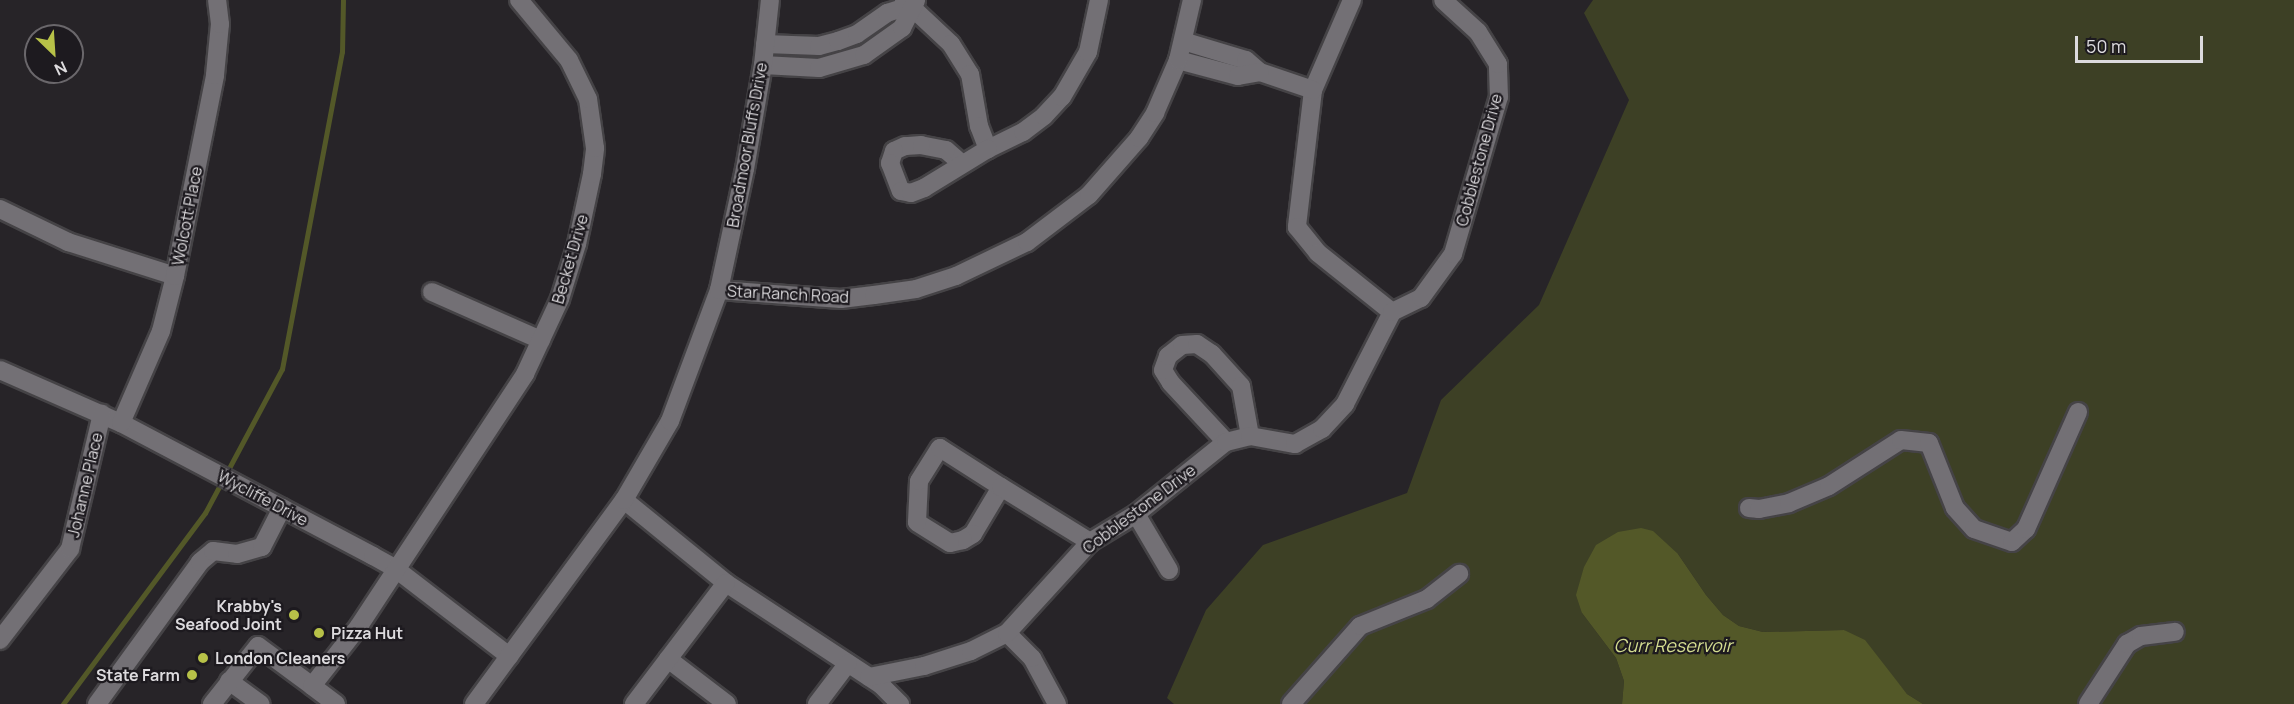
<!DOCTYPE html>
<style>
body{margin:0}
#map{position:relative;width:2294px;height:704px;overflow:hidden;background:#272428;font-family:Manrope,sans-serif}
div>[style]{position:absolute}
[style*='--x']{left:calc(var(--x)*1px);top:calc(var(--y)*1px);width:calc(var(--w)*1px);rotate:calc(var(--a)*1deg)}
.green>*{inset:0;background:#3d4025}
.water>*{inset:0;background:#535828}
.stream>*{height:5px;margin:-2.5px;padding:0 2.5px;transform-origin:2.5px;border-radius:2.5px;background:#535828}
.roads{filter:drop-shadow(2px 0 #454346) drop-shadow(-2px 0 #454346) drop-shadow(0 2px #454346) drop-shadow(0 -2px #454346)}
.minor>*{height:18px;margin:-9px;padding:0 9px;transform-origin:9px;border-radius:9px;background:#737075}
.dots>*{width:16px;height:16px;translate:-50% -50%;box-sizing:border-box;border:3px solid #1d1a1f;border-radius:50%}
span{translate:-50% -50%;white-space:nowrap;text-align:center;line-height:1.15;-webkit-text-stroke:4.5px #1d1a1f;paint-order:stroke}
.street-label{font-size:16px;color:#dddbde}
.poi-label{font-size:16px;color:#dddbde;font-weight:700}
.right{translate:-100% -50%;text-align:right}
.left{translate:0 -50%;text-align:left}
.water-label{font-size:18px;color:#d4dd90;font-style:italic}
.north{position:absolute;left:24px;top:24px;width:60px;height:60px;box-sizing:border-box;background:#1d1a1f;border:2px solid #6a676b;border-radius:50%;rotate:155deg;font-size:16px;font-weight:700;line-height:24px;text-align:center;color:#dddbde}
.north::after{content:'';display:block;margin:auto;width:21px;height:27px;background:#b7c148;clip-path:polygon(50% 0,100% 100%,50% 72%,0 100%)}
.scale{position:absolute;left:2075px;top:36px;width:128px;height:27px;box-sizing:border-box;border:3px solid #dddbde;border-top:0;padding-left:8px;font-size:18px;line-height:21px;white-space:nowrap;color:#dddbde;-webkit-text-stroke:4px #1d1a1f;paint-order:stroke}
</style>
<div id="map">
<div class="green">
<i style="clip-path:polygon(1593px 0,2294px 0,2294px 704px,1923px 704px,1907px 694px,1892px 676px,1844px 630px,1763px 632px,1739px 626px,1723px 615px,1706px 595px,1678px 554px,1582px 613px,1616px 658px,1624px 681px,1622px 704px,1174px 704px,1167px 698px,1206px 610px,1263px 545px,1407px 493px,1441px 400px,1539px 305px,1629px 100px,1584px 13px)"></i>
</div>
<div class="water">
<i style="clip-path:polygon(1641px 528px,1653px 531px,1678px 554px,1706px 595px,1723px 615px,1739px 626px,1763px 632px,1844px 630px,1865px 640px,1907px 694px,1923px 704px,1622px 704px,1624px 681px,1616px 658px,1582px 613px,1576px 595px,1584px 567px,1596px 545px,1618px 532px)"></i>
</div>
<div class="stream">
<i style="--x:63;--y:704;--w:238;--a:-53.4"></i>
<i style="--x:205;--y:513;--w:163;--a:-61.9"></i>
<i style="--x:282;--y:369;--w:323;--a:-79.3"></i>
<i style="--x:342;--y:52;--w:52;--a:-88.9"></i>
</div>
<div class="roads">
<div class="minor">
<i style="--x:904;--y:0;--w:64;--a:43.1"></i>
<i style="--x:951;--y:44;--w:36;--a:58"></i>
<i style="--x:970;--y:74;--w:53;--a:80.2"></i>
<i style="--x:979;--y:126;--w:25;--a:69"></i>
<i style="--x:988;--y:149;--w:39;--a:-26"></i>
<i style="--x:1023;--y:132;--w:26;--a:-37"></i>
<i style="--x:1044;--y:116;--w:26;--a:-47"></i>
<i style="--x:1062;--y:97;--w:52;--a:-60"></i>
<i style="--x:1088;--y:52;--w:53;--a:-78.1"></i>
<i style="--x:1352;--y:0;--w:98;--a:113.4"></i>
<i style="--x:1313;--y:90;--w:138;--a:96.7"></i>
<i style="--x:1297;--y:227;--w:33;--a:51"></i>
<i style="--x:1318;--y:253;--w:95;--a:38.6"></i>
<i style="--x:1183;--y:41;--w:66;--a:16.8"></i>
<i style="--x:1246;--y:60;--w:18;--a:41"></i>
<i style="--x:1260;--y:72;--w:56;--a:18.8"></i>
<i style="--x:765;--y:44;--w:54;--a:2.1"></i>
<i style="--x:819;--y:46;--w:20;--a:-15"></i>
<i style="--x:838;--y:41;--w:20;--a:-20"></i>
<i style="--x:857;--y:34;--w:37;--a:-35"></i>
<i style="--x:887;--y:13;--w:26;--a:-18"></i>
<i style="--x:1178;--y:60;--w:62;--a:14.9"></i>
<i style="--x:1238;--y:76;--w:22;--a:-10"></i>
<i style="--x:763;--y:65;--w:56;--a:3.1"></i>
<i style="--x:819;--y:68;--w:47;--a:-16.1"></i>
<i style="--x:864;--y:55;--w:47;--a:-35.4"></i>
<i style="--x:902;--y:28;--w:31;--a:-63"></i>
<i style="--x:961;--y:163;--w:20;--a:-139"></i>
<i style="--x:946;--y:150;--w:25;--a:-169"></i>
<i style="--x:921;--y:145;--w:16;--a:176"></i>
<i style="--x:905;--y:146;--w:12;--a:156"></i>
<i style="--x:894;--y:151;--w:13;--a:108"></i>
<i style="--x:890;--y:163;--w:30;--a:69"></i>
<i style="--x:901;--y:191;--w:10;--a:11"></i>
<i style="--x:911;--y:193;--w:14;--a:-21"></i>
<i style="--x:924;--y:188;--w:75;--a:-31.4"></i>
<i style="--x:0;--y:209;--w:76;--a:25.9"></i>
<i style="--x:68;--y:242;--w:112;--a:17.6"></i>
<i style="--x:719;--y:290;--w:122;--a:4.2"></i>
<i style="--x:841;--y:299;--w:33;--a:-7"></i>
<i style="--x:874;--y:295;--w:42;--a:-8.1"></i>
<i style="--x:916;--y:289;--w:42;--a:-18"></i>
<i style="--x:956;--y:276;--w:79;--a:-25.6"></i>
<i style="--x:1027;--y:242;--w:78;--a:-37.2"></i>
<i style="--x:1089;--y:195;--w:76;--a:-48.7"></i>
<i style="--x:1139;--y:138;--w:30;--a:-57"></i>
<i style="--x:1155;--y:113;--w:58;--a:-66.5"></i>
<i style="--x:1178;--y:60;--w:62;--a:-76.9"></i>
<i style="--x:432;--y:292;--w:119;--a:23.8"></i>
<i style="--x:0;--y:370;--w:132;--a:23.7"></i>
<i style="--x:121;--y:423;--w:285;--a:27.8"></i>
<i style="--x:373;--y:556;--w:26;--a:29"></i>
<i style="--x:396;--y:569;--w:143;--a:37.6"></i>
<i style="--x:121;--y:423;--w:100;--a:-66.5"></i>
<i style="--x:161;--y:331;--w:57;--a:-75.7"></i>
<i style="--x:175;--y:276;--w:205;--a:-78.7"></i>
<i style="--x:215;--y:75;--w:51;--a:-84.4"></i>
<i style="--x:220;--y:24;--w:24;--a:-97"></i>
<i style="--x:1226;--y:442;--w:81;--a:-133"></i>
<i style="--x:1171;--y:383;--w:15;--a:-122"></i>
<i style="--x:1163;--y:370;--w:15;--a:-70"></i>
<i style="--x:1168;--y:356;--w:18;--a:-38"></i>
<i style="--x:1182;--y:345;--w:15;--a:-4"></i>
<i style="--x:1197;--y:344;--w:18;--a:34"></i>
<i style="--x:1212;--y:354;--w:43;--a:47.8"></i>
<i style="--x:1241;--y:386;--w:51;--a:79.8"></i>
<i style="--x:1001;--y:487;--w:55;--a:120.8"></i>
<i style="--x:973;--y:534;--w:12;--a:149"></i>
<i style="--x:963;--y:540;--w:13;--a:167"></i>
<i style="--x:950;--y:543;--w:39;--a:-148"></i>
<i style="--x:917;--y:522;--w:41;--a:-87.2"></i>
<i style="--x:919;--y:481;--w:39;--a:-58"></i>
<i style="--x:940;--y:448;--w:72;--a:32.6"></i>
<i style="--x:1001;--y:487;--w:105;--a:31.7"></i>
<i style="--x:624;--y:500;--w:132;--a:39.1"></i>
<i style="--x:726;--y:583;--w:186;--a:33.3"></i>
<i style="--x:881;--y:685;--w:27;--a:45"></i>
<i style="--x:1749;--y:508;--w:10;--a:6"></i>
<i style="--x:1759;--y:509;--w:31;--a:-11"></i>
<i style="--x:1789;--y:503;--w:43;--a:-23"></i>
<i style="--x:1829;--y:486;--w:85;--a:-32.6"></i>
<i style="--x:1901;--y:440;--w:28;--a:6"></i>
<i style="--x:1929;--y:443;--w:70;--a:68.2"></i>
<i style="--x:1955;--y:508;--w:28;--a:48"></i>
<i style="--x:1974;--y:529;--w:40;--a:18.9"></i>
<i style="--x:2012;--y:542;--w:19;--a:-43"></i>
<i style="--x:2026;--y:529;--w:128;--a:-66"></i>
<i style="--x:1136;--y:514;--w:65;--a:59.5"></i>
<i style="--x:0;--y:640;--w:115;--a:-52.4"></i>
<i style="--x:70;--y:549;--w:139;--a:-76.7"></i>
<i style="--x:668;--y:659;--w:74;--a:37.3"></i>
<i style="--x:869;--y:677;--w:56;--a:-11.3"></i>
<i style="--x:924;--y:666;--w:49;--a:-17.7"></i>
<i style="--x:971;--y:651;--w:40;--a:-26.6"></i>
<i style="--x:229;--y:681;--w:39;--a:36"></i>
<i style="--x:97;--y:704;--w:175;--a:-54"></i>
<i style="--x:200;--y:562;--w:17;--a:-40"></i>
<i style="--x:213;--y:551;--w:24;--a:7"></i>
<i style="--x:237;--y:554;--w:26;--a:-16"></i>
<i style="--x:262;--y:547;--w:44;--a:-62.9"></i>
<i style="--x:212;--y:704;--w:74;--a:-51.6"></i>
<i style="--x:258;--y:646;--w:67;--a:36.5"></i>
<i style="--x:336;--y:704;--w:30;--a:-143"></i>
<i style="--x:312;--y:686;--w:76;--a:-51.9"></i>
<i style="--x:359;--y:626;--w:302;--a:-56.6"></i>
<i style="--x:525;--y:374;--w:83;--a:-65"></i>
<i style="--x:560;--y:299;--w:58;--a:-72.8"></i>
<i style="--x:577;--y:244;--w:72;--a:-77.9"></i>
<i style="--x:592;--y:174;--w:26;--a:-83"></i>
<i style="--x:595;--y:148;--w:49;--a:-98.1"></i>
<i style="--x:588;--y:99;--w:43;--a:-116"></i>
<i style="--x:569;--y:60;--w:78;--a:-129.8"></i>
<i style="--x:474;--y:704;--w:253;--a:-53.7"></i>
<i style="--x:624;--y:500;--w:91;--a:-59.8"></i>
<i style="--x:670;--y:421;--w:140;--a:-69.5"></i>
<i style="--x:719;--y:290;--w:124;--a:-77.9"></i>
<i style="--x:745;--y:169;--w:106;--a:-80.2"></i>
<i style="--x:763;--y:65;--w:65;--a:-83.9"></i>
<i style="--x:634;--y:704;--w:152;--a:-52.8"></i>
<i style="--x:817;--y:704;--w:51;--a:-52.9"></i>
<i style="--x:1057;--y:704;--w:52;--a:-118.5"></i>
<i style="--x:1032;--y:658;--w:35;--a:-135"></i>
<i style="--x:1007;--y:633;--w:123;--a:-47.6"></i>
<i style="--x:1090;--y:542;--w:54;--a:-31.3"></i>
<i style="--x:1136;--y:514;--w:115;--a:-38.7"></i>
<i style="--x:1226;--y:442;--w:25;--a:-14"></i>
<i style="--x:1250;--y:436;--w:46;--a:10.1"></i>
<i style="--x:1295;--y:444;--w:31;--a:-29"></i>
<i style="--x:1322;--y:429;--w:34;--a:-47"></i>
<i style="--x:1345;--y:404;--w:103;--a:-62.9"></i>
<i style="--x:1392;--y:312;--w:32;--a:-26"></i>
<i style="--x:1421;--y:298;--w:54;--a:-54"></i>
<i style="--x:1453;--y:254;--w:164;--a:-73.7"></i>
<i style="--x:1499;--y:97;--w:33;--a:-92"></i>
<i style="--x:1498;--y:64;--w:38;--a:-122"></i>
<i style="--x:1478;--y:32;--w:47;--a:-137.6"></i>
<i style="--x:1291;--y:704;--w:104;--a:-48.5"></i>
<i style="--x:1360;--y:626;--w:72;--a:-21.9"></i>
<i style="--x:1427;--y:599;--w:41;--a:-38"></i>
<i style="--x:2088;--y:704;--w:72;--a:-57"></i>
<i style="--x:2127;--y:644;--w:16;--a:-30"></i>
<i style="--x:2141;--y:636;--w:34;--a:-7"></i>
</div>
</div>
<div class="dots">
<i style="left:294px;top:615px;background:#b7c148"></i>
<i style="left:319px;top:633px;background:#b7c148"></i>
<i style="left:203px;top:658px;background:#b7c148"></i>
<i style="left:192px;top:675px;background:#b7c148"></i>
</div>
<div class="street-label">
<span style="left:747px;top:145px;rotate:-80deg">Broadmoor Bluffs Drive</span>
<span style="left:1479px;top:160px;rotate:-75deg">Cobblestone Drive</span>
<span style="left:187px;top:216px;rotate:-79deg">Wolcott Place</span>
<span style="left:570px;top:259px;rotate:-74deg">Becket Drive</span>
<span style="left:788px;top:294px;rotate:3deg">Star Ranch Road</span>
<span style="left:85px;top:485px;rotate:-77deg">Johanne Place</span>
<span style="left:263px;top:498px;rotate:28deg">Wycliffe Drive</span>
<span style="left:1139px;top:509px;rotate:-37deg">Cobblestone Drive</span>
</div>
<div class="poi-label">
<span class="right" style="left:282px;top:615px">Krabby's<br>Seafood Joint</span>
<span class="left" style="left:331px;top:633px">Pizza Hut</span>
<span class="left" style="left:215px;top:658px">London Cleaners</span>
<span class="right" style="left:180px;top:675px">State Farm</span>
</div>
<div class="water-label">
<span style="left:1673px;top:645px">Curr Reservoir</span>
</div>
<div class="north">N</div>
<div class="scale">50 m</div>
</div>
